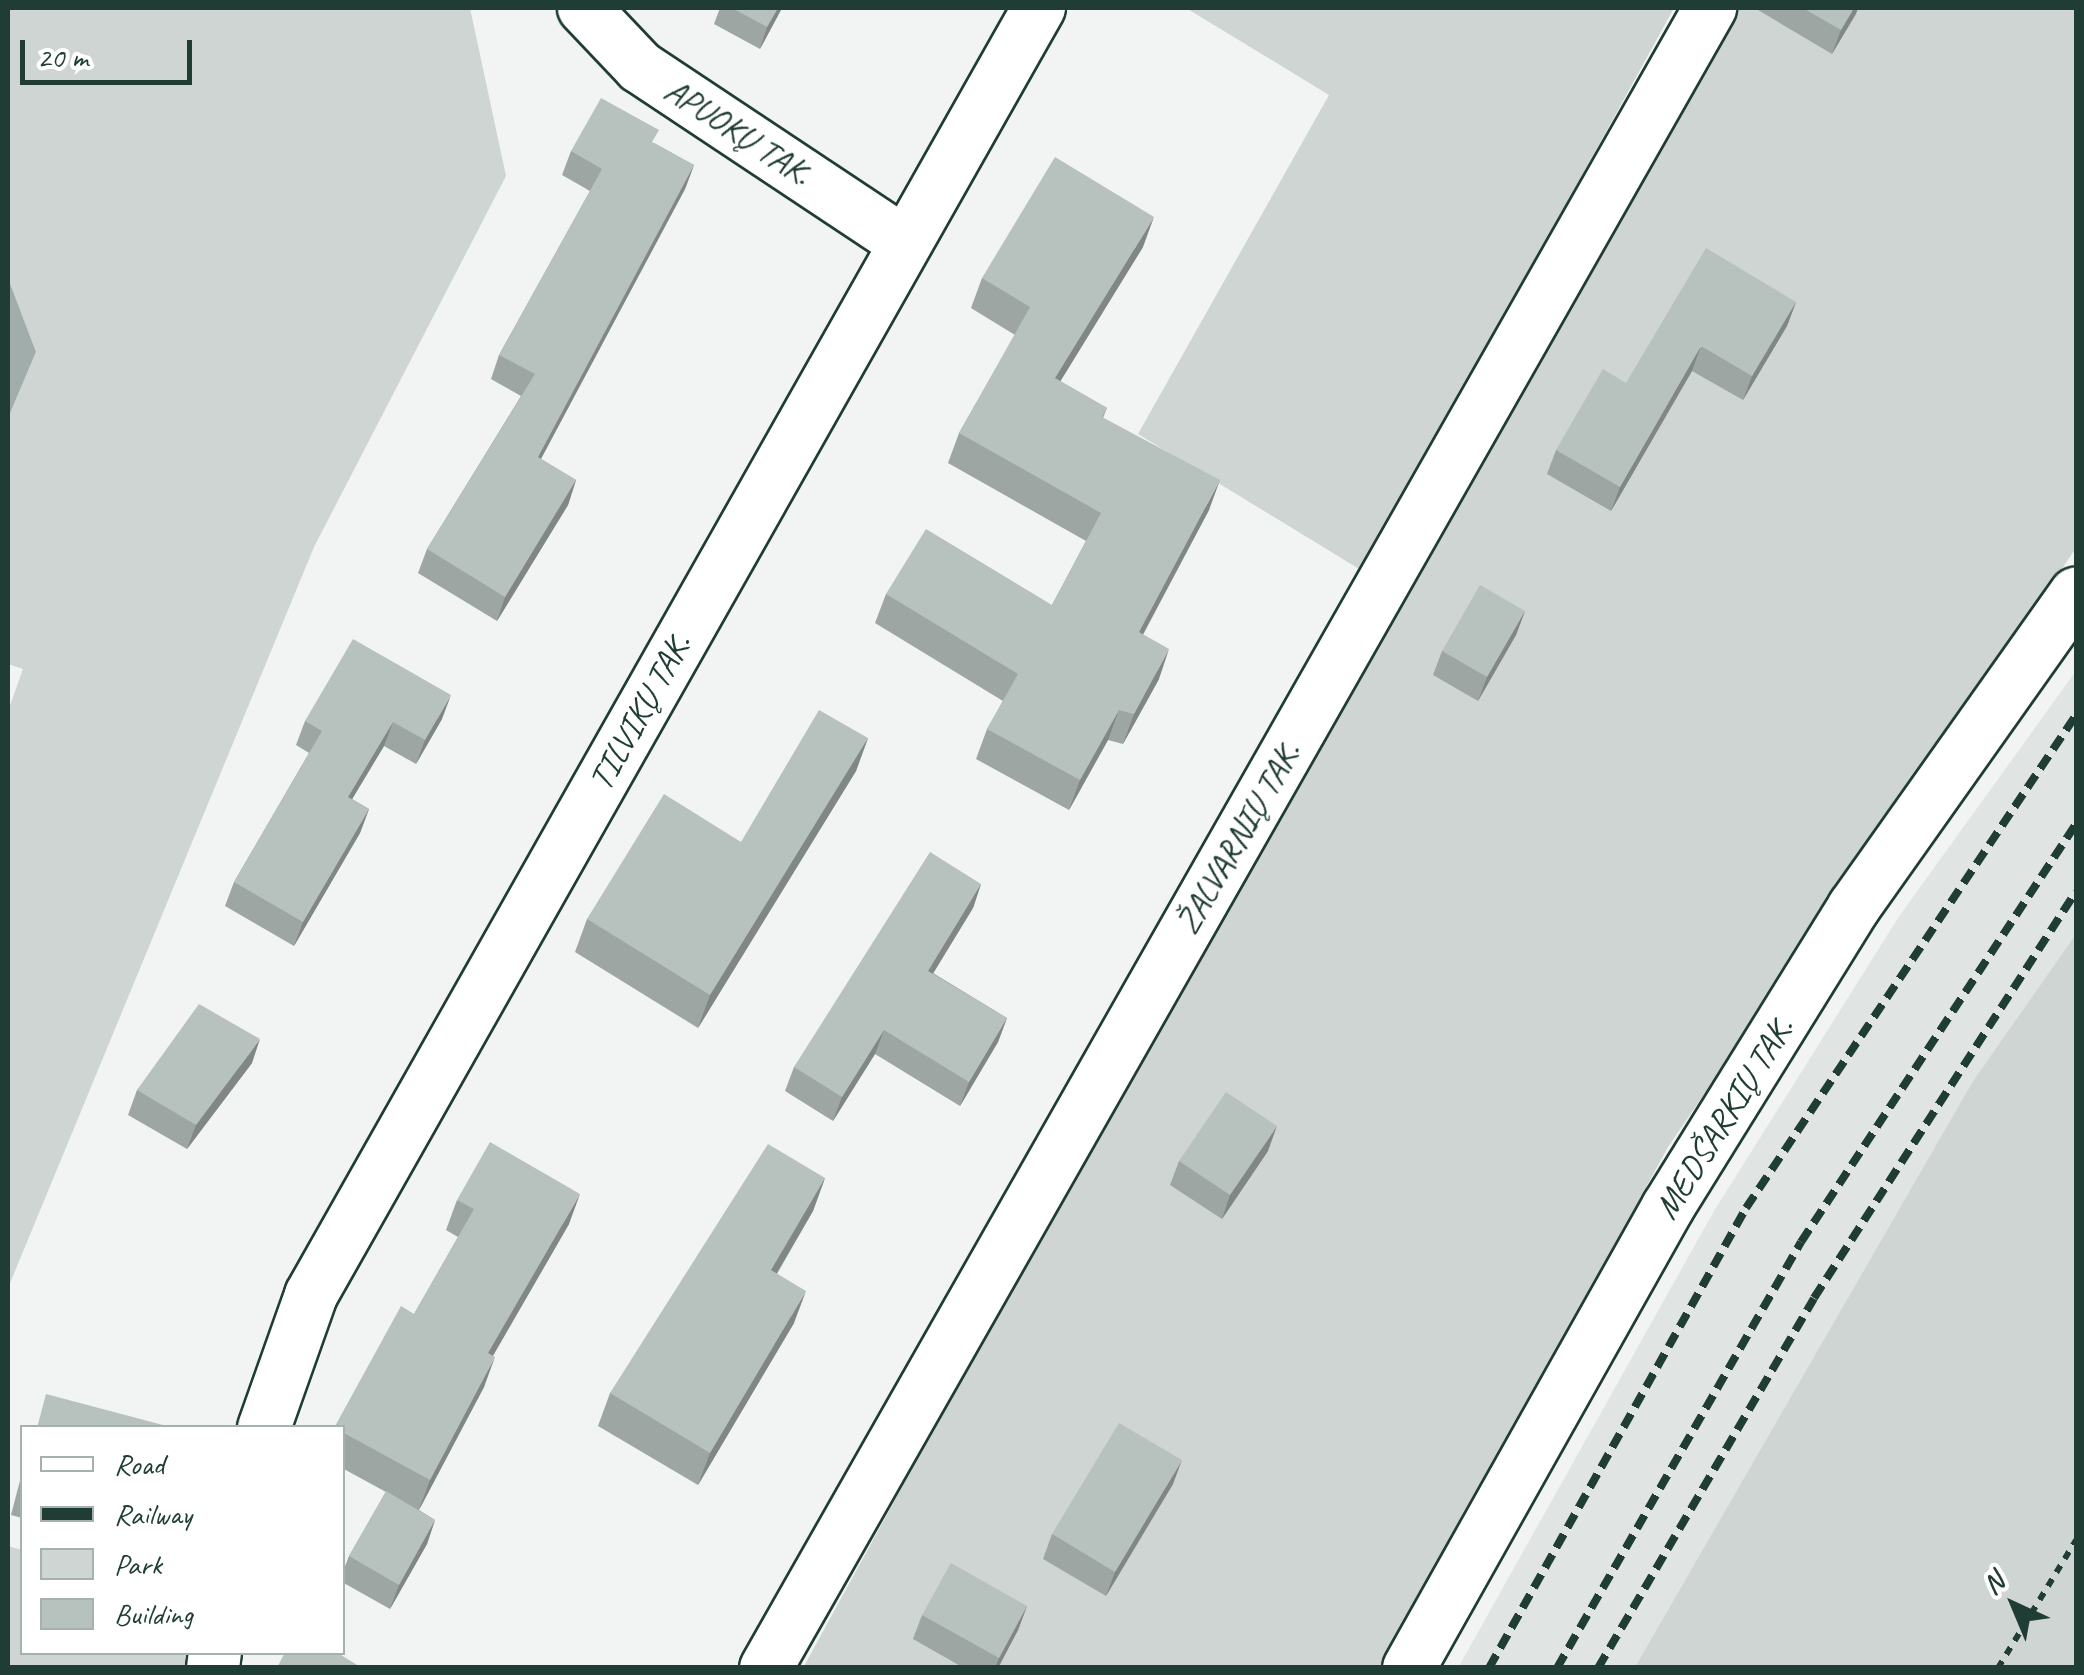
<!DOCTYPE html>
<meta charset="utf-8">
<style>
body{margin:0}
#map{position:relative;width:2084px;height:1675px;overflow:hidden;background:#f2f3f3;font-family:Caveat,sans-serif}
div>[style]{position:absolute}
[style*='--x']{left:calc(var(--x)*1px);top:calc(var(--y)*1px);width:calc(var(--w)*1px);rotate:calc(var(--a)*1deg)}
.built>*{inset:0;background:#e0e4e3}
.green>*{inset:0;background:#ced5d3}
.water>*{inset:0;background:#a1adaa}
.path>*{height:6px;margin-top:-3px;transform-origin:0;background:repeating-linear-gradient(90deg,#1f3d34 0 8px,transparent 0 16px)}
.roads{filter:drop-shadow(2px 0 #1f3d34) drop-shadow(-2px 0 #1f3d34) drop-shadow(0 2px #1f3d34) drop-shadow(0 -2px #1f3d34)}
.street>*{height:52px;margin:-26px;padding:0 26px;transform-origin:26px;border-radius:26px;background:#fff}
.rail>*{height:8px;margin-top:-4px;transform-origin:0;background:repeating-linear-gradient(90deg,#1f3d34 0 15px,transparent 0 23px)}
.wall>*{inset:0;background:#9da6a3}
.shaded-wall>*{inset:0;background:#808784}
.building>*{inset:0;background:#b7c1bd}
span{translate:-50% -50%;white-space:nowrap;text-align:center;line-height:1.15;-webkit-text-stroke:8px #fff;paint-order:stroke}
.street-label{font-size:35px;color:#1f3d34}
.frame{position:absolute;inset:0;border:10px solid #1f3d34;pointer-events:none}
.legend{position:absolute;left:20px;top:1425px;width:325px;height:230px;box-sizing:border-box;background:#fff;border:2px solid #a5b1ae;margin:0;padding:12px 18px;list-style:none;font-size:30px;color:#1f3d34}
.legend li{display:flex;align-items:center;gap:20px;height:50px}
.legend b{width:50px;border:2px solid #a5b1ae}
.north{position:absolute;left:1964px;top:1555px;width:100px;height:100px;-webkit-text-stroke:8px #fff;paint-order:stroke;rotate:316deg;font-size:28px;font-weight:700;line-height:40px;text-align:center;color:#1f3d34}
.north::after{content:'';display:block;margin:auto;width:35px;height:45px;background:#1f3d34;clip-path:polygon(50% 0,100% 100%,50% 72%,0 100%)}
.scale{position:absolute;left:20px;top:40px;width:172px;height:45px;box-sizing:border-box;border:5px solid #1f3d34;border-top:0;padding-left:12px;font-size:30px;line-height:35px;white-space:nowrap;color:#1f3d34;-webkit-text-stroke:8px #fff;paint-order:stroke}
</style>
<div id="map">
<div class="built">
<i style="clip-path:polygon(2076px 671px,2076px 934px,1973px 1081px,1635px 1667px,1458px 1668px,1714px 1211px,1900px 915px)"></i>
</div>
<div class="green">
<i style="clip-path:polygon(8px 8px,470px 8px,506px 176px,314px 547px,8px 1288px,8px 711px,23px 669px,8px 664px,8px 418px,36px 352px,8px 278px)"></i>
<i style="clip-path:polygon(1186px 8px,1674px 8px,1364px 572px,1138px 434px,1329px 95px)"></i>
<i style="clip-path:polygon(1711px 8px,2076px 8px,2076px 548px,1668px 1147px,1384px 1667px,803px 1668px)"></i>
<i style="clip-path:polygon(2076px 934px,2076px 1667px,1635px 1667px,1973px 1081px)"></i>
<i style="clip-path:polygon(8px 1546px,22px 1550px,22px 1652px,215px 1653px,213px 1667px,8px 1668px)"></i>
</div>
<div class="water">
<i style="clip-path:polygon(8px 278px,36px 352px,8px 418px)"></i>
</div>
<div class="path">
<i style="--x:1998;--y:1668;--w:150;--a:-58.6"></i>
</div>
<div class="roads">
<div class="street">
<i style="--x:584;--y:8;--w:81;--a:46.5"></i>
<i style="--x:640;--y:67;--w:318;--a:33.6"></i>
<i style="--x:264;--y:1428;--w:141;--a:-70.5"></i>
<i style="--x:311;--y:1295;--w:1479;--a:-60.51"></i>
<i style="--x:213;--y:1668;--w:16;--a:-83"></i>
<i style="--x:766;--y:1668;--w:1910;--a:-60.37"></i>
<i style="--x:1409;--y:1668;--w:529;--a:-60.67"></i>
<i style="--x:1668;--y:1207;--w:353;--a:-58.2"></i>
<i style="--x:1854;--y:907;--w:384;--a:-54.7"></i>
</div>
</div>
<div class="rail">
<i style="--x:1489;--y:1668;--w:527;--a:-60.81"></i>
<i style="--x:1746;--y:1208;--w:593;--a:-56.2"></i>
<i style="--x:1557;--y:1668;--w:491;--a:-60.2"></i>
<i style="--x:1801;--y:1242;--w:500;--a:-56.66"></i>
<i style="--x:1598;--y:1668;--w:428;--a:-59.7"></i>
<i style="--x:1814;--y:1298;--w:483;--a:-57.2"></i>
</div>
<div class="wall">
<i style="clip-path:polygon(720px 8px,782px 8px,760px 49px,714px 24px)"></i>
<i style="clip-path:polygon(1759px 8px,1858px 8px,1832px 54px,1758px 10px)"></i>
<i style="clip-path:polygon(654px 143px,694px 165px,685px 189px,541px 459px,576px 480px,568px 505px,497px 621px,418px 573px,427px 549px,521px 396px,491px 379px,499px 355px,590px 191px,562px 175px,571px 151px)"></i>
<i style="clip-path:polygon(1143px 247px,1060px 381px,1107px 408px,1103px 418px,1209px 510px,1143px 635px,1159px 679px,1123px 744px,1108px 740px,1069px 810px,976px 759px,987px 729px,1003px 701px,875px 623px,886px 594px,1052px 605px,1086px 541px,948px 463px,959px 433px,1015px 335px,971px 308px,982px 278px)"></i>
<i style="clip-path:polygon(1796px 302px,1787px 326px,1743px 400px,1692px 371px,1611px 511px,1547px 474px,1556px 450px,1626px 383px)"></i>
<i style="clip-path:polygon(1525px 611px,1516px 635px,1478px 701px,1433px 675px,1442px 651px)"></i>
<i style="clip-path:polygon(442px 719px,416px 764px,384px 746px,352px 799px,369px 809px,360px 833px,294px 946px,225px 906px,234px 882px,309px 753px,296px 745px,305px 721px)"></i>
<i style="clip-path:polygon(868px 738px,856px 771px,698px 1028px,575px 952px,587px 919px,741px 842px)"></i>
<i style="clip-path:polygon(981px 884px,973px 908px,933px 973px,1007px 1018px,998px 1042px,960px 1106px,875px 1054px,833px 1121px,785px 1091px,794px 1067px)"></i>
<i style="clip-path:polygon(252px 1063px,187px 1149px,128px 1115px,137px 1090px)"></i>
<i style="clip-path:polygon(1268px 1151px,1222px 1219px,1170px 1185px,1179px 1161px)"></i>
<i style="clip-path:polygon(825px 1178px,813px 1211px,777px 1274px,794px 1323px,698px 1485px,598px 1426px,610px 1393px)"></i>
<i style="clip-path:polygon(457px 1200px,569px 1224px,493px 1356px,484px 1387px,419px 1510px,435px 1520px,427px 1544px,390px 1609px,342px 1582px,342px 1574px,349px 1556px,386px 1492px,342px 1468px,342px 1428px,414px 1314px,458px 1237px,446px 1230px)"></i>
<i style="clip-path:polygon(22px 1473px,22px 1518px,11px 1515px)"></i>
<i style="clip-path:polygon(1173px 1484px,1106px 1596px,1043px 1559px,1052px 1534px)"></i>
<i style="clip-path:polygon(1027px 1606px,1018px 1630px,998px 1668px,964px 1668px,913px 1639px,922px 1615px)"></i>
</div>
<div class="shaded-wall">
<i style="clip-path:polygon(778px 8px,782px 8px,760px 49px,767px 27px)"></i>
<i style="clip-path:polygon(1854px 8px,1858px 8px,1856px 14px,1832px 54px,1841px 30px)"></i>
<i style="clip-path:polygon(694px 165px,685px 189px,529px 481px,538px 457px)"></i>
<i style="clip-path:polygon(1154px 217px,1143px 247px,1044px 408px,1055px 378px)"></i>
<i style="clip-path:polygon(1796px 302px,1787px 326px,1743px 400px,1752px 376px)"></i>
<i style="clip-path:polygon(1701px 346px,1692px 371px,1611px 511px,1620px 487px)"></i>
<i style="clip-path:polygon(576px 480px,568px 505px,497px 621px,505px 597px)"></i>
<i style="clip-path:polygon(1220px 480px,1209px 510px,1128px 662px,1139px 632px)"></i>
<i style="clip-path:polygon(1525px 611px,1516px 635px,1478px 701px,1487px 677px)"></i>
<i style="clip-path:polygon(1169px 649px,1159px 679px,1123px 744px,1134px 714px)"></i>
<i style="clip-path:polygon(451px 695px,442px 719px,416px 764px,425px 740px)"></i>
<i style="clip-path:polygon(1119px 710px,1108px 740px,1069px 810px,1080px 780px)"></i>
<i style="clip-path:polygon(393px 722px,384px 746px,339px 821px,348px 797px)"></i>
<i style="clip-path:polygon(868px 738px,856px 771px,698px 1028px,710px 995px)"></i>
<i style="clip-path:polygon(369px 809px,360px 833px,294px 946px,303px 922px)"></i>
<i style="clip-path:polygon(981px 884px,973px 908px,920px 995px,928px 971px)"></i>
<i style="clip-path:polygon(1007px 1018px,998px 1042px,960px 1106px,969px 1082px)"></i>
<i style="clip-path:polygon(884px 1030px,875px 1054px,833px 1121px,842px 1097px)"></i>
<i style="clip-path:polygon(260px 1039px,252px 1063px,187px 1149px,196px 1125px)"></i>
<i style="clip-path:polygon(1277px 1126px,1268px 1151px,1222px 1219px,1230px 1195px)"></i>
<i style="clip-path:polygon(825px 1178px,813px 1211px,759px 1303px,771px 1270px)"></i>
<i style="clip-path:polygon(580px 1194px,569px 1224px,477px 1383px,488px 1353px)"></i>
<i style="clip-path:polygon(806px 1291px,794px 1323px,698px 1485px,710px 1453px)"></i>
<i style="clip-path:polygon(495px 1357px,484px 1387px,419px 1510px,430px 1480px)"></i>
<i style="clip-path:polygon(1182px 1460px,1173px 1484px,1106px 1596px,1115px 1572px)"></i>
<i style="clip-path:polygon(435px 1520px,427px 1544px,390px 1609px,399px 1585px)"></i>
<i style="clip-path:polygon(1027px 1606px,1018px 1630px,998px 1668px,995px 1668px,999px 1658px)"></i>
</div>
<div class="building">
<i style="clip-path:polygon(732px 8px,778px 8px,767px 27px)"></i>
<i style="clip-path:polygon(1803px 8px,1854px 8px,1841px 30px)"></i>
<i style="clip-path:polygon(601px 98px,659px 130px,652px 142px,694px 165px,538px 457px,576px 480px,505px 597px,427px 549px,535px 374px,499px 355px,602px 169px,571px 151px)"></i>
<i style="clip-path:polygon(1055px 157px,1154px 217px,1055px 378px,1107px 408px,1102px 417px,1220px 480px,1139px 632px,1169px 649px,1134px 714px,1119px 710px,1080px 780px,987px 729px,1018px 674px,886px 594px,926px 529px,1052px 605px,1101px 513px,959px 433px,1030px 307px,982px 278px)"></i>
<i style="clip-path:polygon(1706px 248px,1796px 302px,1752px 376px,1701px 346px,1620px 487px,1556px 450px,1603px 369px,1626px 383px)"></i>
<i style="clip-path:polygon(1480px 585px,1525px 611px,1487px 677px,1442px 651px)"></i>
<i style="clip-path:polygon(353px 639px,451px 695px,425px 740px,393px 722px,348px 797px,369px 809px,303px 922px,234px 882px,322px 731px,305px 721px)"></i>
<i style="clip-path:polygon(819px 710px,868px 738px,710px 995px,587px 919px,664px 794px,741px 842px)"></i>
<i style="clip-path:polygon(930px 852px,981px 884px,928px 971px,1007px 1018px,969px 1082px,884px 1030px,842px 1097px,794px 1067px)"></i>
<i style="clip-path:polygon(199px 1004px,260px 1039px,196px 1125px,137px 1090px)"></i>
<i style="clip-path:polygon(1226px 1092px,1277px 1126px,1230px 1195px,1179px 1161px)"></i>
<i style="clip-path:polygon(490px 1142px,580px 1194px,488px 1353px,495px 1357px,430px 1480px,342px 1432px,342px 1428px,334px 1428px,401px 1306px,414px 1314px,474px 1209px,457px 1200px)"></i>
<i style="clip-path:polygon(768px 1144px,825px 1178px,771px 1270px,806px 1291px,710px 1453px,610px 1393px)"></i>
<i style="clip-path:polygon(46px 1394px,163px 1425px,162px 1428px,37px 1428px)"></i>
<i style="clip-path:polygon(1119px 1423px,1182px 1460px,1115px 1572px,1052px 1534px)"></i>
<i style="clip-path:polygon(386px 1491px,435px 1520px,399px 1585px,349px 1556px)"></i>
<i style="clip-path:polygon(951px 1563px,1027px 1606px,999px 1658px,922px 1615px)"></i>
<i style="clip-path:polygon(285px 1652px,336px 1652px,362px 1668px,277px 1668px)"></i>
</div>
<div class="street-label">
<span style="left:738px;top:132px;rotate:33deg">APUOKŲ TAK.</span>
<span style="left:640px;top:712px;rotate:-61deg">TILVIKŲ TAK.</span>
<span style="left:1238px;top:838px;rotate:-60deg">ŽALVARNIŲ TAK.</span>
<span style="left:1724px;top:1118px;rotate:-58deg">MEDŠARKIŲ TAK.</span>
</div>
<div class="frame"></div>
<ul class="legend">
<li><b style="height:12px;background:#fff"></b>Road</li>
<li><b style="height:12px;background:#1f3d34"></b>Railway</li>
<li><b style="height:28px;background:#ced5d3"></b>Park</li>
<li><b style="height:28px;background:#b7c1bd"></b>Building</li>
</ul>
<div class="north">N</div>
<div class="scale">20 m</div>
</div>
